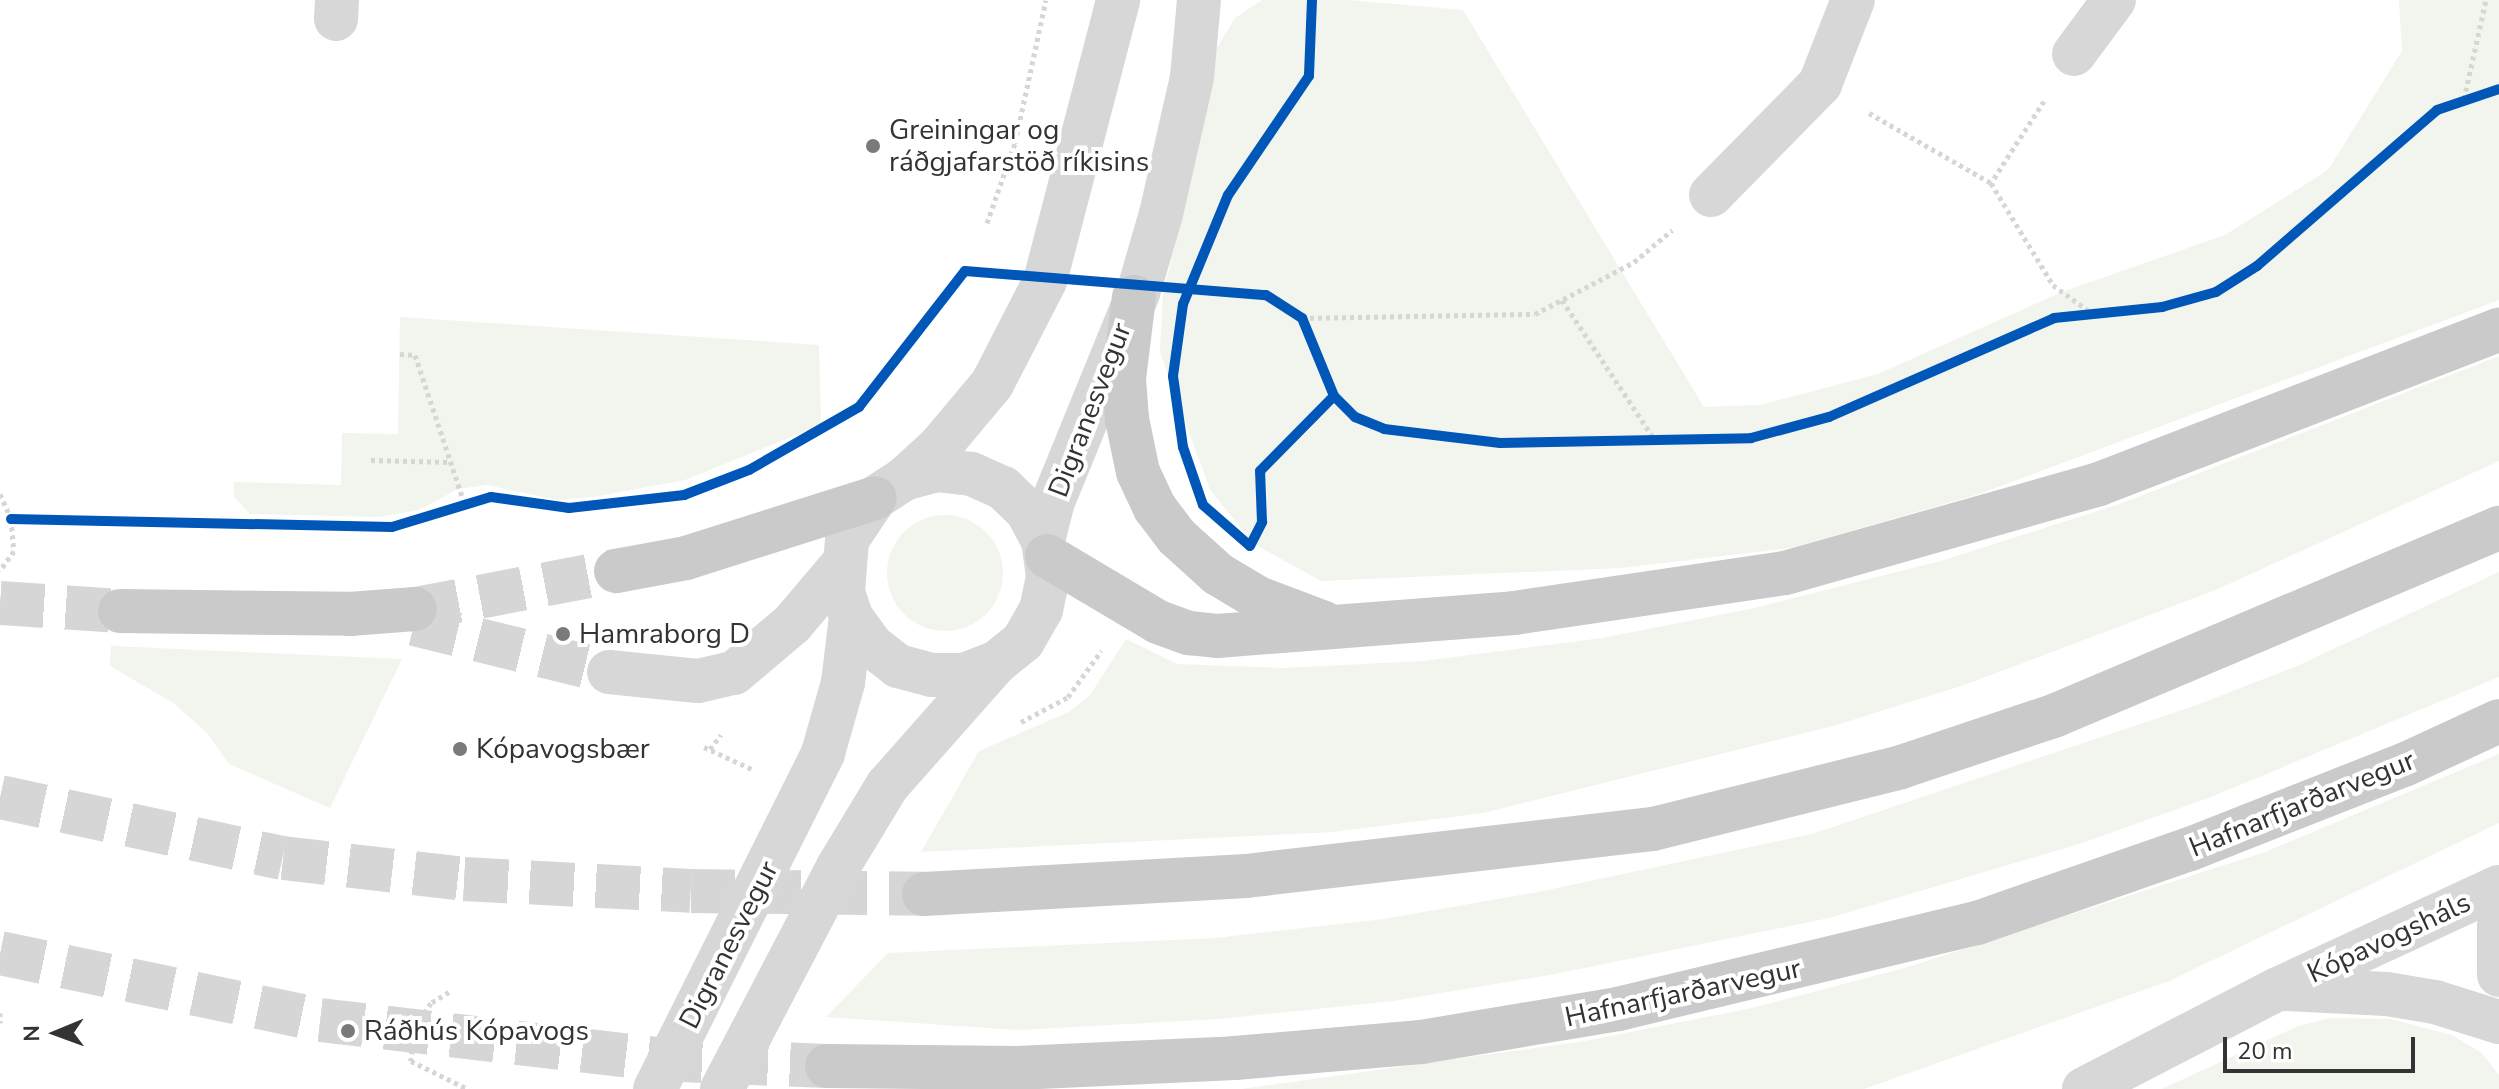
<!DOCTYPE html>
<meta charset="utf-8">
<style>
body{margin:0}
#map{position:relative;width:2499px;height:1089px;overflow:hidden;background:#fff;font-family:"Nunito Sans",sans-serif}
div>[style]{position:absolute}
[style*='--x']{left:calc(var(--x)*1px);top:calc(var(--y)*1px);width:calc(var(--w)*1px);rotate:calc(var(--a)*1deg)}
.green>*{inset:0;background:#f1f5ed}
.round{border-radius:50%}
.minor-tunnel>*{height:44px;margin-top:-22px;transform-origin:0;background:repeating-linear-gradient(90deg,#d6d6d6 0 44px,transparent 0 66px)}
.major-tunnel>*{height:44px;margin-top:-22px;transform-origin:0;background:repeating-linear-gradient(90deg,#d6d6d6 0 44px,transparent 0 66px)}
.path>*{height:5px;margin-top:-2.5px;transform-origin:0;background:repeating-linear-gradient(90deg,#d6d6d6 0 4px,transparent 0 8px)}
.minor>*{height:44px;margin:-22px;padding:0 22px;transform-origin:22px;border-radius:22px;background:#d7d7d7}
.major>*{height:44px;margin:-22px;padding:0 22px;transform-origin:22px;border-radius:22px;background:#cacaca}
.cycleway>*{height:10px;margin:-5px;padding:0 5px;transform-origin:5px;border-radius:5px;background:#0057b8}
.dots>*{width:22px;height:22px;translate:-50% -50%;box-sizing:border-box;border:4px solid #fff;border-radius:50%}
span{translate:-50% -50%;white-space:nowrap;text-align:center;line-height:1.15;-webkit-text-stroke:8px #fff;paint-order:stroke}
.poi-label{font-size:28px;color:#333}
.left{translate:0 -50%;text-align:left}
.street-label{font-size:28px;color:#333}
.north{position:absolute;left:16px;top:993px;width:80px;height:80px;-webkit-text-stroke:6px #fff;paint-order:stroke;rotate:269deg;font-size:22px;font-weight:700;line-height:32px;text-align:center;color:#333}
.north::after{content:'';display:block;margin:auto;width:28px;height:36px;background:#333;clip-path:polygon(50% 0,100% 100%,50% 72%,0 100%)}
.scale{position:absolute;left:2223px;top:1037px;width:192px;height:36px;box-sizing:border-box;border:4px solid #333;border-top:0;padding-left:10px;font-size:24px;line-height:28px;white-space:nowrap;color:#333;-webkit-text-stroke:6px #fff;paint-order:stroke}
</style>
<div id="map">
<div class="green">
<i style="clip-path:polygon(1262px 0,1349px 0,1463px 10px,1704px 407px,1760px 405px,1878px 374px,2062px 292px,2225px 235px,2328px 170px,2402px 51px,2399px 0,2499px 0,2499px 300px,1979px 494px,1791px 548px,1621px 568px,1321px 581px,1254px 544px,1210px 490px,1160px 352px,1163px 294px,1198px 150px,1209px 61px,1235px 18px)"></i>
<i style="clip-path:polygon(400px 317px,819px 345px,821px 425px,685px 480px,599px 496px,557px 500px,487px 485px,458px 489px,419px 510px,379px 517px,250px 514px,234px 497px,234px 482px,341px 485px,342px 433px,398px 434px)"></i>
<i style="clip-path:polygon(2499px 356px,2499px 461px,2218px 589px,1967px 684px,1833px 726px,1483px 813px,1333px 832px,921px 852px,979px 751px,1069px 712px,1090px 695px,1126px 639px,1177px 664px,1283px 668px,1424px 661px,1602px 638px,1750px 609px,1944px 560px,2120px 504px)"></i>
<i class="round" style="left:887px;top:515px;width:116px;height:116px"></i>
<i style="clip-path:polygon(2499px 572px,2499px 677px,2211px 797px,2079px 844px,1829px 918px,1555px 974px,1393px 1001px,1218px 1019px,1019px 1030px,826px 1017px,888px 953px,1215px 938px,1384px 919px,1538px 892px,1812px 834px,2197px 705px,2297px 666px)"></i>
<i style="clip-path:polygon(111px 646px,402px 659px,330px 808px,229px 764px,208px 734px,175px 704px,110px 666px)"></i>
<i style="clip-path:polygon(2499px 754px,2499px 823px,2169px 981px,1864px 1089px,1241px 1089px,1585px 1041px,1752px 1008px,1908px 967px,2265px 852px)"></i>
<i style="clip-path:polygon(2330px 1018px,2390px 1019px,2452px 1035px,2482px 1053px,2499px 1075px,2499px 1089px,2162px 1089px,2298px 1026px)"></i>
</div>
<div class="minor-tunnel">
<i style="--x:414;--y:624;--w:201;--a:13.8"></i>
</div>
<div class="major-tunnel">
<i style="--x:0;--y:603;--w:120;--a:3.8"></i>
<i style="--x:415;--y:609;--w:205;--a:-10.7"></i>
<i style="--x:0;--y:797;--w:289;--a:12.2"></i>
<i style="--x:283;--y:858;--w:182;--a:6.6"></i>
<i style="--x:464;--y:879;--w:227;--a:3"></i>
<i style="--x:691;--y:891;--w:233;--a:0.7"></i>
<i style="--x:0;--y:953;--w:327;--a:11.8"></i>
<i style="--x:320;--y:1020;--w:340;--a:6.6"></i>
<i style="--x:658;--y:1059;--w:169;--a:2.4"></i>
</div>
<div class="path">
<i style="--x:2464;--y:99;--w:101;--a:-77.5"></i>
<i style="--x:2044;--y:101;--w:98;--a:122.9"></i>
<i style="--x:1991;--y:183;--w:119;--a:58.7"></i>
<i style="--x:2053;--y:285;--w:46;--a:36.1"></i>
<i style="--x:1869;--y:113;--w:141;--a:29.8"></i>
<i style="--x:987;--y:223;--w:85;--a:-70.7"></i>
<i style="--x:1015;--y:143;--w:146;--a:-77.8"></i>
<i style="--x:1562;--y:300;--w:172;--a:56.4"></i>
<i style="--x:1302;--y:318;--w:233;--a:-1"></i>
<i style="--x:1535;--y:314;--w:112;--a:-27.7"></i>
<i style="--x:1634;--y:262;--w:50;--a:-40.1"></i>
<i style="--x:400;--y:354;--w:15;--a:4"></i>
<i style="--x:415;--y:355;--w:155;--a:71.6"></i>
<i style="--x:371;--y:460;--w:79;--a:1.5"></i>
<i style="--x:0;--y:494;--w:27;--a:66"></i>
<i style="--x:11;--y:519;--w:32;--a:85"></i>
<i style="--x:14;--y:551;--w:24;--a:126"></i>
<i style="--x:1021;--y:722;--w:53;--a:-28"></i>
<i style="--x:1068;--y:697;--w:57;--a:-54.3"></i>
<i style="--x:704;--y:747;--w:55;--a:24.7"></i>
<i style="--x:710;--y:749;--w:18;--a:-52"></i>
<i style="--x:449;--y:992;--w:21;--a:149"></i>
<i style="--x:431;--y:1003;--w:28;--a:125"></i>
<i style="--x:415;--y:1026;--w:35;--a:97"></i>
<i style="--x:411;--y:1061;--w:64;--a:26.2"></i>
<i style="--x:0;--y:1013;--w:10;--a:90"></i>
</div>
<div class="minor">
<i style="--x:336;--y:19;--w:19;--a:-87"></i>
<i style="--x:2074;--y:54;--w:67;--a:-53.5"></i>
<i style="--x:1711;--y:195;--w:156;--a:-45.5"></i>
<i style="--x:1820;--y:84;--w:90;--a:-68.6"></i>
<i style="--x:904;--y:479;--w:49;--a:-42.5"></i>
<i style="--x:940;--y:446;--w:81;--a:-50"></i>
<i style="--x:992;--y:384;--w:116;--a:-62.8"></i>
<i style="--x:1045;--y:281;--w:290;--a:-75.4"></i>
<i style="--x:1043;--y:541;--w:34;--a:-118"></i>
<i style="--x:1027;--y:511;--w:33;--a:-136"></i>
<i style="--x:1003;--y:488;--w:35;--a:-156"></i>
<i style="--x:971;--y:474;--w:34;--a:-173"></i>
<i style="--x:937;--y:470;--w:34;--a:165"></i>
<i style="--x:904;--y:479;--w:35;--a:147"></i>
<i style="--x:875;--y:498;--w:50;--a:123.7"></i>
<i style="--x:847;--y:540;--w:52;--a:94.4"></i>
<i style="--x:843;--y:592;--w:26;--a:72"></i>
<i style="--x:851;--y:617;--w:34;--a:54"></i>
<i style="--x:871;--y:645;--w:34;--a:38"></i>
<i style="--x:898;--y:666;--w:34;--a:15"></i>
<i style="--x:931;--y:675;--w:33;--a:0"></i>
<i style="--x:964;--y:675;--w:34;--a:-21"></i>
<i style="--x:996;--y:663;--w:35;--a:-39"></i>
<i style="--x:1023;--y:641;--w:36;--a:-60"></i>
<i style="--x:1041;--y:610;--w:35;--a:-78"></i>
<i style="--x:1048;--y:576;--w:35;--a:-98"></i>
<i style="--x:1043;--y:541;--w:38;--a:-76"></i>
<i style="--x:1052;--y:504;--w:228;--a:-67.8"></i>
<i style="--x:1138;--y:293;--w:82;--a:-73.8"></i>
<i style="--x:1161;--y:214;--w:140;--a:-77.2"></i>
<i style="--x:1192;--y:77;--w:77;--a:-84.8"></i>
<i style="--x:609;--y:672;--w:89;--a:5.8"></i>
<i style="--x:698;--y:681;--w:37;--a:-13"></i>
<i style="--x:734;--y:673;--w:76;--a:-40.2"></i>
<i style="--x:792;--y:624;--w:77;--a:-49.7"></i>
<i style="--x:2499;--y:925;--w:50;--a:90"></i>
<i style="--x:2284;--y:989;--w:103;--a:2.8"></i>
<i style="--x:2387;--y:994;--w:49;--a:9.5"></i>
<i style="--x:2435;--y:1002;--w:67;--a:17.4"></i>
<i style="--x:655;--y:1089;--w:376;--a:-63.4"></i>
<i style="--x:823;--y:753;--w:73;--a:-74.1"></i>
<i style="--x:843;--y:683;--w:66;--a:-83.1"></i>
<i style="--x:722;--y:1089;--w:250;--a:-62.4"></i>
<i style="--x:838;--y:867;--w:95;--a:-58.8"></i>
<i style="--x:887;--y:786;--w:164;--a:-48.5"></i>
<i style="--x:2084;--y:1089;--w:218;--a:-27.3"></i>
<i style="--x:2278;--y:989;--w:243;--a:-24.8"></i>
</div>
<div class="major">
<i style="--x:1134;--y:297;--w:83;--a:97"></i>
<i style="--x:1124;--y:379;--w:40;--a:85.7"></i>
<i style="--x:1127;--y:419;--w:54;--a:78.3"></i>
<i style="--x:1138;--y:472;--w:40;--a:65"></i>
<i style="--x:1155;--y:508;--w:36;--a:53"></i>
<i style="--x:1177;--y:537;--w:55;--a:42.1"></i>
<i style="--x:1218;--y:574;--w:47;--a:31"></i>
<i style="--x:1258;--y:598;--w:71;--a:20.7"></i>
<i style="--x:1047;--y:556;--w:129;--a:30.7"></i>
<i style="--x:1158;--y:622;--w:33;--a:20"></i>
<i style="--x:1189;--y:633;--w:28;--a:6"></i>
<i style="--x:1217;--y:636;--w:298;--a:-4.4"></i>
<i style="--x:1514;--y:613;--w:274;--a:-8.4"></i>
<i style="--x:1785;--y:573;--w:326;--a:-15.8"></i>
<i style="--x:2099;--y:484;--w:429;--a:-21.1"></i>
<i style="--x:616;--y:571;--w:71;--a:-10.5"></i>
<i style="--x:686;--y:558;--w:198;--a:-17.6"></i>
<i style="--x:120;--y:611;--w:230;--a:0.7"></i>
<i style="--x:350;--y:614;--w:65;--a:-4.4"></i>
<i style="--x:924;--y:894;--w:323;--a:-3.2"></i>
<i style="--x:1246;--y:876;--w:410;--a:-6.6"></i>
<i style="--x:1653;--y:829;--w:256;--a:-14"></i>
<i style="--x:1901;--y:767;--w:163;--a:-18.5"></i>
<i style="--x:2056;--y:715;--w:481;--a:-22.9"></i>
<i style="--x:827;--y:1066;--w:190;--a:0.6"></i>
<i style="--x:1017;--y:1068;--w:218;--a:-2.6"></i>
<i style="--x:1235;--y:1058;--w:187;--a:-4.9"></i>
<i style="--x:1421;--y:1042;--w:200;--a:-9.5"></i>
<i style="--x:1618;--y:1009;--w:369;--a:-13.5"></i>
<i style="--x:1977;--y:923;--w:225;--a:-19.2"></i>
<i style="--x:2190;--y:849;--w:232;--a:-21.5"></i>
<i style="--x:2406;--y:764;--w:102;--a:-24.8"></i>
</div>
<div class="cycleway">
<i style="--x:1312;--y:0;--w:76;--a:92.3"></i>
<i style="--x:1309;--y:76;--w:144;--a:124.2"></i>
<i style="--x:1228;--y:195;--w:118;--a:112.4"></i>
<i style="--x:1183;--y:304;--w:73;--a:97.9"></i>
<i style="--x:1173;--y:376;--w:72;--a:82"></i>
<i style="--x:1183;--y:447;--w:61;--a:71"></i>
<i style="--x:1203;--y:505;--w:62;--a:41.1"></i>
<i style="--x:1250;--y:546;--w:27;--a:-63"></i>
<i style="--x:1262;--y:522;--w:51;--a:-92.2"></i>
<i style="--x:1260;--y:471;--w:105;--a:-45.4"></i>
<i style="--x:11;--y:519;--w:381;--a:1.2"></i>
<i style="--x:392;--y:527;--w:103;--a:-16.9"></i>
<i style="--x:491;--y:497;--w:79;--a:8"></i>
<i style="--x:569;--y:508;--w:116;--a:-6.4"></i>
<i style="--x:684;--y:495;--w:70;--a:-21"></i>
<i style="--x:749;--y:470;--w:127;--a:-29.8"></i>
<i style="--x:859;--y:407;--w:172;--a:-52.1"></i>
<i style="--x:965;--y:271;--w:302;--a:4.6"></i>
<i style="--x:1266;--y:295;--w:43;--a:32.6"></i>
<i style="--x:1302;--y:318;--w:84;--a:67.7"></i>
<i style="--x:1334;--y:396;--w:30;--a:45"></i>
<i style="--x:1355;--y:417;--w:31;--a:22"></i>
<i style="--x:1384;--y:429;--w:117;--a:6.9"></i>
<i style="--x:1500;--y:443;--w:251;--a:-1.1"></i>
<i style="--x:1751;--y:438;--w:81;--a:-15.1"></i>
<i style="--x:1829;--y:417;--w:246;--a:-23.7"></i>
<i style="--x:2054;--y:318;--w:109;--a:-5.8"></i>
<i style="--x:2162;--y:307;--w:56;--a:-15.5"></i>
<i style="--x:2216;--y:292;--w:49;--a:-32.4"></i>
<i style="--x:2257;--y:266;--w:238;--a:-40.9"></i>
<i style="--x:2437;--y:110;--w:65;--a:-18.7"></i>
</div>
<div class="dots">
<i style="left:873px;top:146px;background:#7a7a7a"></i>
<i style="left:563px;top:634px;background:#7a7a7a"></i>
<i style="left:460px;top:749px;background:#7a7a7a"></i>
<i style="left:348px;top:1031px;background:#7a7a7a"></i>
</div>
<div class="poi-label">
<span class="left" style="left:889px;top:146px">Greiningar og<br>ráðgjafarstöð ríkisins</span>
<span class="left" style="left:579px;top:634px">Hamraborg D</span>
<span class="left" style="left:476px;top:749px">Kópavogsbær</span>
<span class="left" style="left:364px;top:1031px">Ráðhús Kópavogs</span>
</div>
<div class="street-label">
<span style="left:1090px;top:410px;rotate:-69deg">Digranesvegur</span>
<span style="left:2302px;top:804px;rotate:-22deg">Hafnarfjarðarvegur</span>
<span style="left:2389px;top:938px;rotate:-25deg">Kópavogsháls</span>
<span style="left:729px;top:945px;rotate:-63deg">Digranesvegur</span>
<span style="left:1683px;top:993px;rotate:-12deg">Hafnarfjarðarvegur</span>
</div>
<div class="north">N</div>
<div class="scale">20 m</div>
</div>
